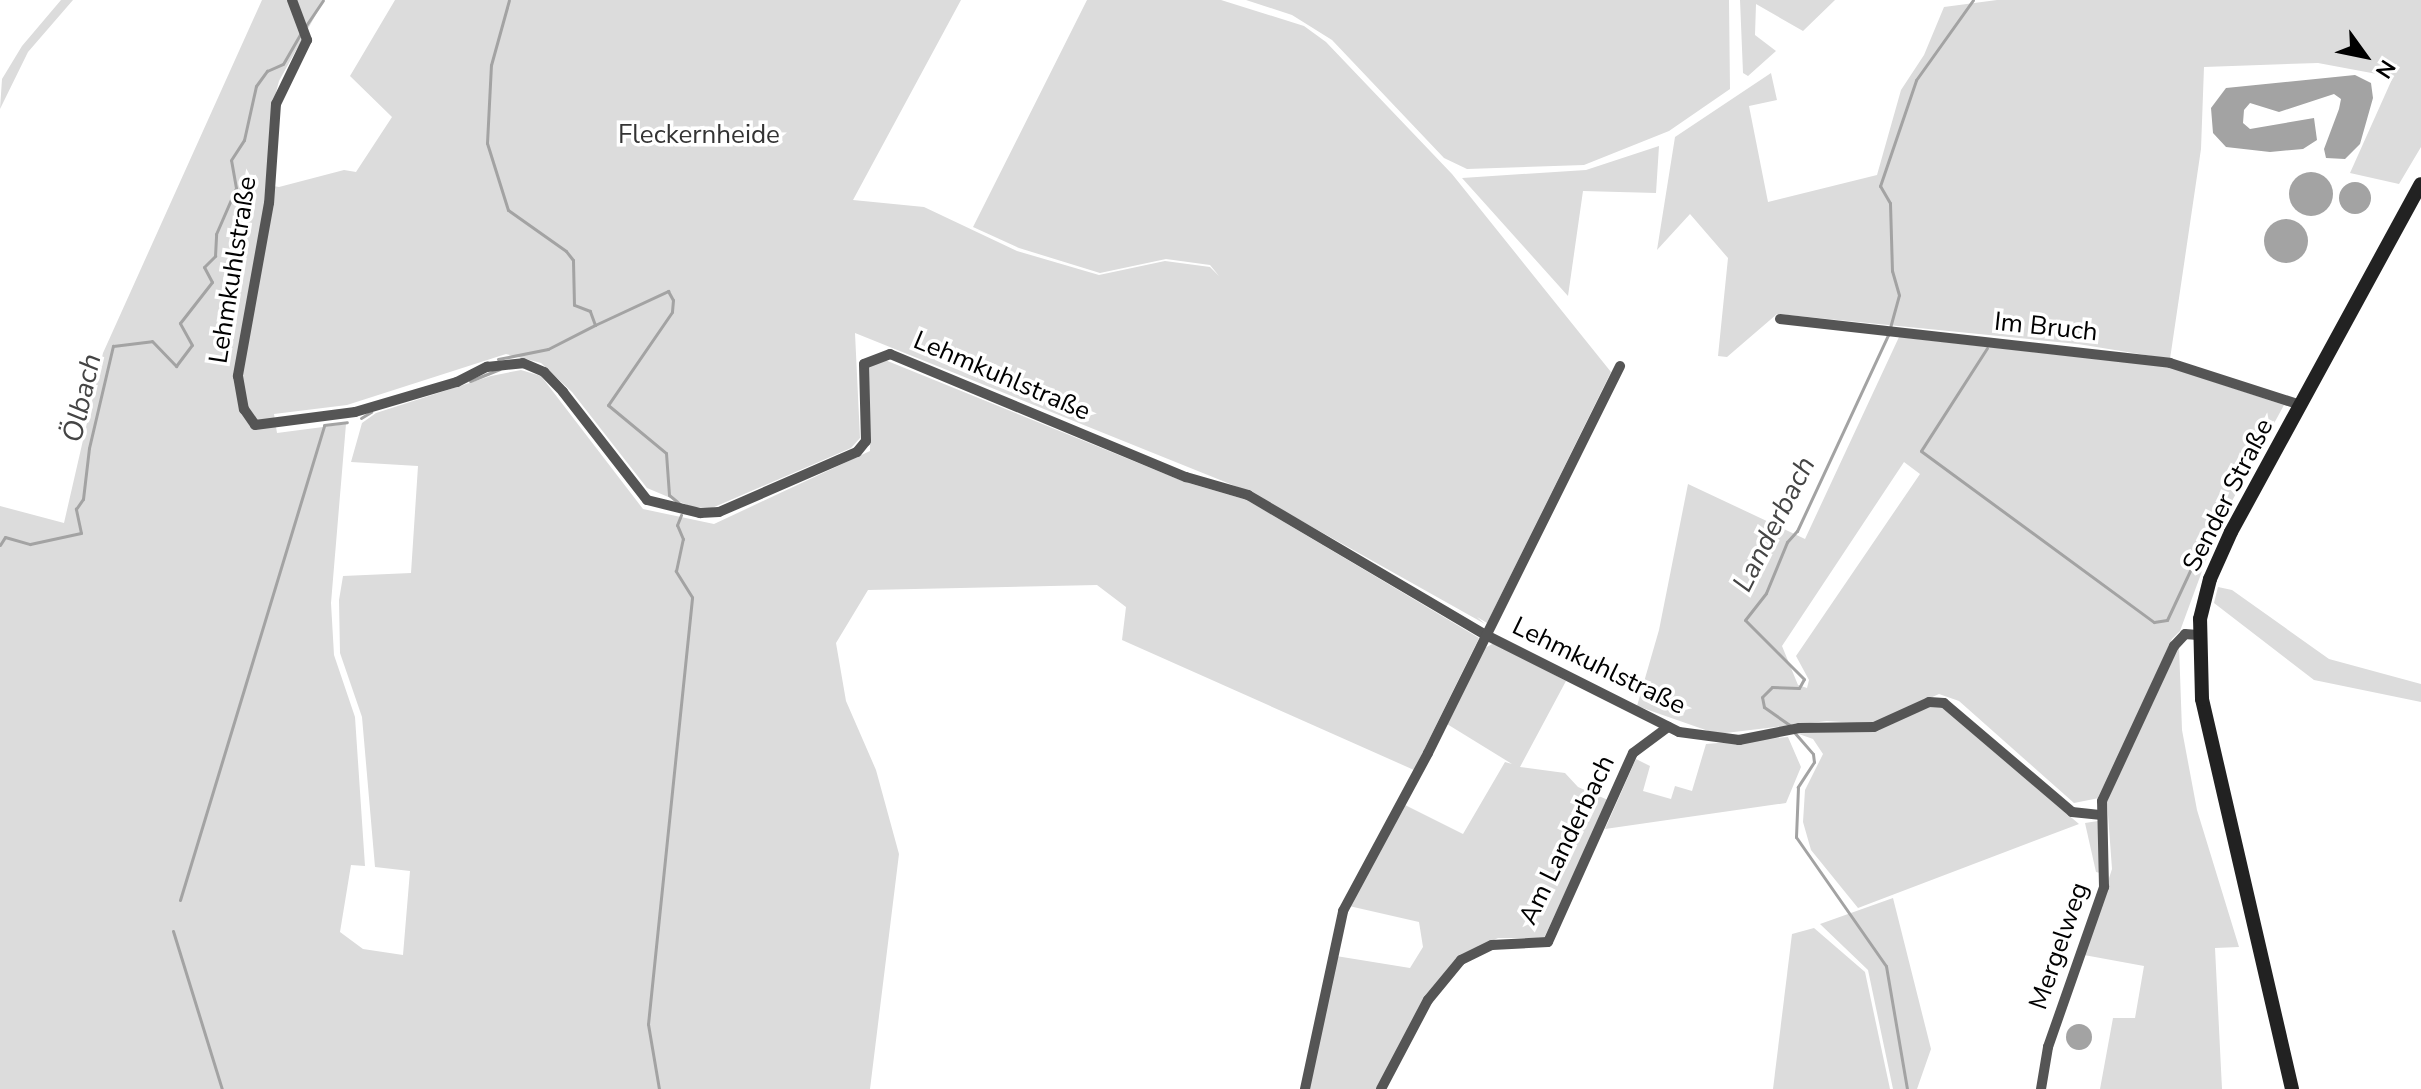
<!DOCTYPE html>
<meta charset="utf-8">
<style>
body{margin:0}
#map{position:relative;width:2421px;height:1089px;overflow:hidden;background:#fff;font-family:"Nunito Sans",sans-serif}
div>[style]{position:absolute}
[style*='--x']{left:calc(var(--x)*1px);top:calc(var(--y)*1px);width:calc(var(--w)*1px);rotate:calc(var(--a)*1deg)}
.green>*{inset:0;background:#dcdcdc}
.water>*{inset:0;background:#a3a3a3}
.round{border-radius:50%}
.stream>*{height:3px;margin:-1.5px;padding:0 1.5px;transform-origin:1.5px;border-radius:1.5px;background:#a3a3a3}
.minor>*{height:10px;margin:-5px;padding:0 5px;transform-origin:5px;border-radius:5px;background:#555}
.secondary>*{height:14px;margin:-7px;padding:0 7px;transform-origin:7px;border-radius:7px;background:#222}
span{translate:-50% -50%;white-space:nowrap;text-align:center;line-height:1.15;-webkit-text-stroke:7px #fff;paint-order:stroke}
.park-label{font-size:26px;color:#333}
.street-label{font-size:26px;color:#000}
.water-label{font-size:28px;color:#444;font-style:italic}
.north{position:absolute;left:2325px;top:16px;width:80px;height:80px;-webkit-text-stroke:6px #fff;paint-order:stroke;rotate:123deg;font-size:22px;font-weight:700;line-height:32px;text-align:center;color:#000}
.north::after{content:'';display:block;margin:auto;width:28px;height:36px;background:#000;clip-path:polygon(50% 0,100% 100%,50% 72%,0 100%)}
</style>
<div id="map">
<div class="green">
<i style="clip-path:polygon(61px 0,73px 0,28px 52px,0 109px,2px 79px,22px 46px)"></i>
<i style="clip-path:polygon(262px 0,324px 0,279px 81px,273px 104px,267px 185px,279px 187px,344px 170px,356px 172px,392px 117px,350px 76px,395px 0,961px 0,853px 200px,924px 207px,1017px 251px,1099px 275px,1165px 261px,1210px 267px,1219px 276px,1210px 265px,1166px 259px,1100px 273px,1019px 248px,973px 227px,1087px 0,1221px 0,1304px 26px,1326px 42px,1452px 174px,1611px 372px,1487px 623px,1477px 617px,1485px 624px,1250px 492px,855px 333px,860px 438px,851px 448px,712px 508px,692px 507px,647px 488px,572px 392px,541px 363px,506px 354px,347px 405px,274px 414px,277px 433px,346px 424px,331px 603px,334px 655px,355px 717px,365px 866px,351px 865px,340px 932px,363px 949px,403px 955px,410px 871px,375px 867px,362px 717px,340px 653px,339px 600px,343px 576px,411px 573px,418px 466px,351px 462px,362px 423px,376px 413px,491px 376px,521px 370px,541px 376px,643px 509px,714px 524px,870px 451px,868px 366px,885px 360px,1185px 482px,1247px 500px,1479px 638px,1414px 770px,1122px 640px,1126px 607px,1097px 585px,868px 590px,836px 643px,846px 701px,876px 770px,899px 854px,870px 1089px,0 1089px,0 506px,64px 523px,103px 353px)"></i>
<i style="clip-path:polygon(1246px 0,1729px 0,1730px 89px,1669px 131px,1584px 165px,1467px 169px,1444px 158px,1332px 40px,1292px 15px)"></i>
<i style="clip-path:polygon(1740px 0,1835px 0,1803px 31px,1756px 4px,1755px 35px,1776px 51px,1748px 76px,1743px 73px)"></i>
<i style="clip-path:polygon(1997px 0,2421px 0,2421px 147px,2399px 184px,2350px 173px,2393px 77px,2318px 63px,2204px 67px,2201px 149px,2170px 359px,2078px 344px,1777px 314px,1727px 357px,1718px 356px,1728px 258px,1690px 214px,1657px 250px,1675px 137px,1771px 73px,1777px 100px,1749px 106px,1768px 202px,1877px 175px,1901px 90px,1924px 55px,1944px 7px)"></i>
<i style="clip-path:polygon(1659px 146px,1656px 193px,1583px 191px,1568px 296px,1462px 178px,1586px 170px)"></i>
<i style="clip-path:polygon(evenodd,1899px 337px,2169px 367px,2284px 405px,2219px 525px,2180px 631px,2172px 639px,2099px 798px,2074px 803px,1959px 701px,1939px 694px,1872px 724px,1827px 721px,1717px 734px,1637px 706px,1659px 630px,1688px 484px,1805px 539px,1899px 337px,1904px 462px,1920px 474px,1796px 656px,1809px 680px,1807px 688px,1798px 685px,1782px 646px,1904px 462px)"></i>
<i style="clip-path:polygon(2218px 587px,2232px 590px,2329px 659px,2421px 684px,2421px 702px,2314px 680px,2214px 603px)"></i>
<i style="clip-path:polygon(1494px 643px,1566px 681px,1520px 767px,1565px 773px,1578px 787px,1608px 800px,1544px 938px,1498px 938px,1460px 957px,1377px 1089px,1308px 1089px,1336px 956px,1410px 968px,1423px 947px,1419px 922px,1349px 906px,1405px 805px,1463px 834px,1505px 762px,1512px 764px,1447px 724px,1485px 648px)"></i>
<i style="clip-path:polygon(2179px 646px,2182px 730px,2197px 810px,2239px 947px,2215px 948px,2222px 1089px,2100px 1089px,2113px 1018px,2135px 1018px,2144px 966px,2084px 955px,2112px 869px,2107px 801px)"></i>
<i style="clip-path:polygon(1929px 707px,1943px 708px,2079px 824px,1858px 908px,1811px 850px,1803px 822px,1805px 790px,1823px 754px,1813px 739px,1796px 733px,1873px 731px)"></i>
<i style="clip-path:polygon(1788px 737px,1801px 767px,1786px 803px,1605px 829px,1636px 759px,1650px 766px,1643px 791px,1671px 799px,1675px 786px,1692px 791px,1706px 744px)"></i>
<i style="clip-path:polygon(2098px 821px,2104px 874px,2096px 872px,2085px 823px)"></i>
<i style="clip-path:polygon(1893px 898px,1931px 1049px,1917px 1089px,1893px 1089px,1868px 970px,1820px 924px)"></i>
<i style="clip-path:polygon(1814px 928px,1865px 972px,1890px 1089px,1773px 1089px,1792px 934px)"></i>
</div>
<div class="water">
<i style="clip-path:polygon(2355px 75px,2371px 83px,2373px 98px,2360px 144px,2345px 159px,2326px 158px,2324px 149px,2339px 109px,2341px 99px,2334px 94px,2279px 112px,2250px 103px,2244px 110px,2243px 123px,2250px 129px,2314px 118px,2317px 140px,2303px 149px,2270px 152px,2226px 147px,2213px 133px,2211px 108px,2226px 88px)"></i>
<i class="round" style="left:2289px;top:172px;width:44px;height:44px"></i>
<i class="round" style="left:2339px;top:182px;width:32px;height:32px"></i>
<i class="round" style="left:2264px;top:219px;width:44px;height:44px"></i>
<i class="round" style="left:2066px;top:1024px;width:26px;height:26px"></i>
</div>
<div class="stream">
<i style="--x:305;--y:27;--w:32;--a:-56"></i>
<i style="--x:595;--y:325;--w:81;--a:-25"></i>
<i style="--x:668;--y:291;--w:10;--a:61"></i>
<i style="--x:673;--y:300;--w:12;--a:95"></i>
<i style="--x:672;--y:312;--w:113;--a:124.5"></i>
<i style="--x:608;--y:405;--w:75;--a:39.6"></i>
<i style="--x:666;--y:453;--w:42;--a:85.9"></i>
<i style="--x:669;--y:495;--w:14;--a:39"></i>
<i style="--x:1987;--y:348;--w:122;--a:122.7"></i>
<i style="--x:1921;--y:451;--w:289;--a:36.3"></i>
<i style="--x:2154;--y:622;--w:13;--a:-9"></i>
<i style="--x:2167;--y:620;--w:81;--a:-65"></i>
<i style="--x:498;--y:359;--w:51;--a:-11.3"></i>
<i style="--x:548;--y:349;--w:53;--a:-27.1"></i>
<i style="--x:595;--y:325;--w:15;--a:-110"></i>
<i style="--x:590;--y:311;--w:17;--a:-159"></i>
<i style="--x:574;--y:305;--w:45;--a:-91.3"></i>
<i style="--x:573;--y:260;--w:11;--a:-128"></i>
<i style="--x:566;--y:251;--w:71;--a:-144.7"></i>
<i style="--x:508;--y:210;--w:70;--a:-107.4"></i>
<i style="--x:487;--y:143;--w:78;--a:-87.1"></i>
<i style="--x:491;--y:65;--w:67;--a:-74.5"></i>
<i style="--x:470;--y:381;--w:32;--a:-22"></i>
<i style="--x:361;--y:418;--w:12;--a:-31"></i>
<i style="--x:0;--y:545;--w:9;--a:-58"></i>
<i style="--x:5;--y:537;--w:26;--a:16"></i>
<i style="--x:30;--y:544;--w:52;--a:-12.2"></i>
<i style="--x:81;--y:533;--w:25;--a:-102"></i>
<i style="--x:76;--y:509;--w:12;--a:-55"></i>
<i style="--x:83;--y:499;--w:51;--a:-83.3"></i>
<i style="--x:89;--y:448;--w:105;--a:-76.8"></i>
<i style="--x:113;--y:346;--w:39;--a:-7"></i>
<i style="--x:152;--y:341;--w:35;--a:46"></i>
<i style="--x:176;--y:366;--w:26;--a:-53"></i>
<i style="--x:192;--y:345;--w:25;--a:-119"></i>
<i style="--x:180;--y:323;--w:52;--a:-52"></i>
<i style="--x:212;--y:282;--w:17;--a:-118"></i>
<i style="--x:204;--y:267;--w:16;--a:-45"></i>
<i style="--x:215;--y:256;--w:22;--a:-87"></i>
<i style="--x:216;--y:234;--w:50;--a:-66.5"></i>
<i style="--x:236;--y:188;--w:28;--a:-100"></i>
<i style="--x:231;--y:160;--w:24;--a:-57"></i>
<i style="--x:244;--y:140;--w:55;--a:-77.5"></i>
<i style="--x:256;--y:86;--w:19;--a:-54"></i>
<i style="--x:267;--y:71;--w:17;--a:-24"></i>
<i style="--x:283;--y:64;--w:36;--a:-60"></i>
<i style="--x:1791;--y:726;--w:33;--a:-145"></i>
<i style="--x:1764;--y:707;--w:10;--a:-101"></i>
<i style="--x:1762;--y:697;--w:14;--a:-45"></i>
<i style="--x:1772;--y:687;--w:27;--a:2"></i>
<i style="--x:1799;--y:688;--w:10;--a:-61"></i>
<i style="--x:1804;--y:679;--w:83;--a:-135"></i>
<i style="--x:1745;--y:620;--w:34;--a:-52"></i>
<i style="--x:1766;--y:593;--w:55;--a:-67.6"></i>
<i style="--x:1787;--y:542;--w:15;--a:-48"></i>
<i style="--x:1797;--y:531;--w:216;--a:-65.1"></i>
<i style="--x:1888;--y:335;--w:41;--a:-74.6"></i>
<i style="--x:1899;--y:295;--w:25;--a:-106"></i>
<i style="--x:1892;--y:271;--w:68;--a:-91.7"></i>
<i style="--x:1890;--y:203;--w:20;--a:-120"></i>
<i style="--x:1880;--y:186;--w:112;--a:-71.2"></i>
<i style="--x:1916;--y:80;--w:98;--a:-54.5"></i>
<i style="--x:1794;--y:732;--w:29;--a:49"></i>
<i style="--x:1813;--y:754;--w:8;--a:83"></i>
<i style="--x:1814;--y:762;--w:30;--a:123"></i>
<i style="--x:1798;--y:787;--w:50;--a:92.3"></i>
<i style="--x:1796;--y:837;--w:157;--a:55.1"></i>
<i style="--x:1886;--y:966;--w:125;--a:80.3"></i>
<i style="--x:180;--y:900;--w:496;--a:-73.1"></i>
<i style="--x:324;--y:425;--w:23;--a:-7"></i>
<i style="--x:173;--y:931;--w:165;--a:72.8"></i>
<i style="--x:659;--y:1089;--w:66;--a:-99.6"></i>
<i style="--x:648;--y:1024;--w:429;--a:-84.1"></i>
<i style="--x:692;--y:597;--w:31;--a:-122"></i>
<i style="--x:676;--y:571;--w:33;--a:-78"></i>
<i style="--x:683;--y:539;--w:15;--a:-113"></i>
<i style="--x:677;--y:525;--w:11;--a:-68"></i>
</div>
<div class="minor">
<i style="--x:292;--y:0;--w:43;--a:69.4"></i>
<i style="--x:307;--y:40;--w:71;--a:115.8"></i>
<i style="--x:276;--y:104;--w:99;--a:94"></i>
<i style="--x:269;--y:203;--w:176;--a:100.2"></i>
<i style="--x:238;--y:376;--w:34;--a:80"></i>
<i style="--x:244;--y:409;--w:19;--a:55"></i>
<i style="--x:255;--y:425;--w:101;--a:-7.4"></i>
<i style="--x:355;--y:412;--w:106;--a:-16.4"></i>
<i style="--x:457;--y:382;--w:34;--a:-27"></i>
<i style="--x:487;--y:367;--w:36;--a:-6"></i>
<i style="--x:523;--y:363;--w:23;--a:23"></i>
<i style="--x:544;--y:372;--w:28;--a:46"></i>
<i style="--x:563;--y:392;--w:137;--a:52.1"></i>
<i style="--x:647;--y:500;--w:55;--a:13.8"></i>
<i style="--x:700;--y:513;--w:19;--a:-3"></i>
<i style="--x:719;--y:512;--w:150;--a:-23.5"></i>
<i style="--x:857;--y:452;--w:14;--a:-51"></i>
<i style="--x:866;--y:441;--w:77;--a:-91.5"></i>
<i style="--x:864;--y:364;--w:28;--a:-21"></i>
<i style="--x:890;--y:354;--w:321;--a:22.6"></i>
<i style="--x:1186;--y:477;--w:65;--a:16.2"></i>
<i style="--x:1248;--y:495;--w:276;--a:30.5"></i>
<i style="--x:1486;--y:635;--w:216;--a:26.7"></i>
<i style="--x:1679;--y:732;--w:61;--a:7.6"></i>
<i style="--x:1739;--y:740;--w:61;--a:-11.3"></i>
<i style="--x:1799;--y:728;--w:75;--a:-0.8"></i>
<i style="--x:1874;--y:727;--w:60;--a:-24.4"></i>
<i style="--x:1929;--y:702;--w:15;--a:4"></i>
<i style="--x:1944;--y:703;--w:168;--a:40.4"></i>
<i style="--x:2072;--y:812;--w:30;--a:6"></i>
<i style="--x:1780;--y:319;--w:392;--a:6.4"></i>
<i style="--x:2170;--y:363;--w:138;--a:17.8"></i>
<i style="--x:1305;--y:1089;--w:182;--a:-77.9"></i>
<i style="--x:1343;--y:911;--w:179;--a:-61.7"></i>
<i style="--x:1428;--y:753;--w:432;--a:-63.6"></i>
<i style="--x:1381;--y:1089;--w:101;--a:-62.2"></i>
<i style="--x:1428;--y:1000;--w:52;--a:-50.5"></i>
<i style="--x:1461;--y:960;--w:34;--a:-26"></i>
<i style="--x:1492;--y:945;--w:56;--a:-3.1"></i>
<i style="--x:1548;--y:942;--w:207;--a:-65.8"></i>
<i style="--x:1633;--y:753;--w:44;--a:-36.6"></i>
<i style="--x:2041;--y:1089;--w:43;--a:-80.5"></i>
<i style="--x:2048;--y:1047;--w:170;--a:-70.7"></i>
<i style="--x:2104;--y:887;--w:86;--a:-91.3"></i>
<i style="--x:2102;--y:801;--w:171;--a:-65.1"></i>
<i style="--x:2174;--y:646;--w:16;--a:-47"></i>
<i style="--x:2185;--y:634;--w:13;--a:4"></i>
</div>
<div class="secondary">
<i style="--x:2292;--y:1089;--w:400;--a:-103"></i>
<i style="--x:2202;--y:699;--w:80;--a:-91.4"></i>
<i style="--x:2200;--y:619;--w:41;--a:-76"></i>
<i style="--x:2210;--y:579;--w:51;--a:-65.9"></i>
<i style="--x:2231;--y:532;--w:396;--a:-61.4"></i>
</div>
<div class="park-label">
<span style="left:699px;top:135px">Fleckernheide</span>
</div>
<div class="street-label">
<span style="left:233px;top:270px;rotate:-81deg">Lehmkuhlstraße</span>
<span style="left:2046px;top:327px;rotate:6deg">Im Bruch</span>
<span style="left:1002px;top:376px;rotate:23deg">Lehmkuhlstraße</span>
<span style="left:2228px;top:495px;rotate:-63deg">Sender Straße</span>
<span style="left:1599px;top:666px;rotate:26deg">Lehmkuhlstraße</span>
<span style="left:1567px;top:840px;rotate:-64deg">Am Landerbach</span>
<span style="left:2059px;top:946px;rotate:-71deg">Mergelweg</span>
</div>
<div class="water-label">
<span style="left:82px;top:398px;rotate:-77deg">Ölbach</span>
<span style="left:1774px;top:524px;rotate:-63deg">Landerbach</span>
</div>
<div class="north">N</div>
</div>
